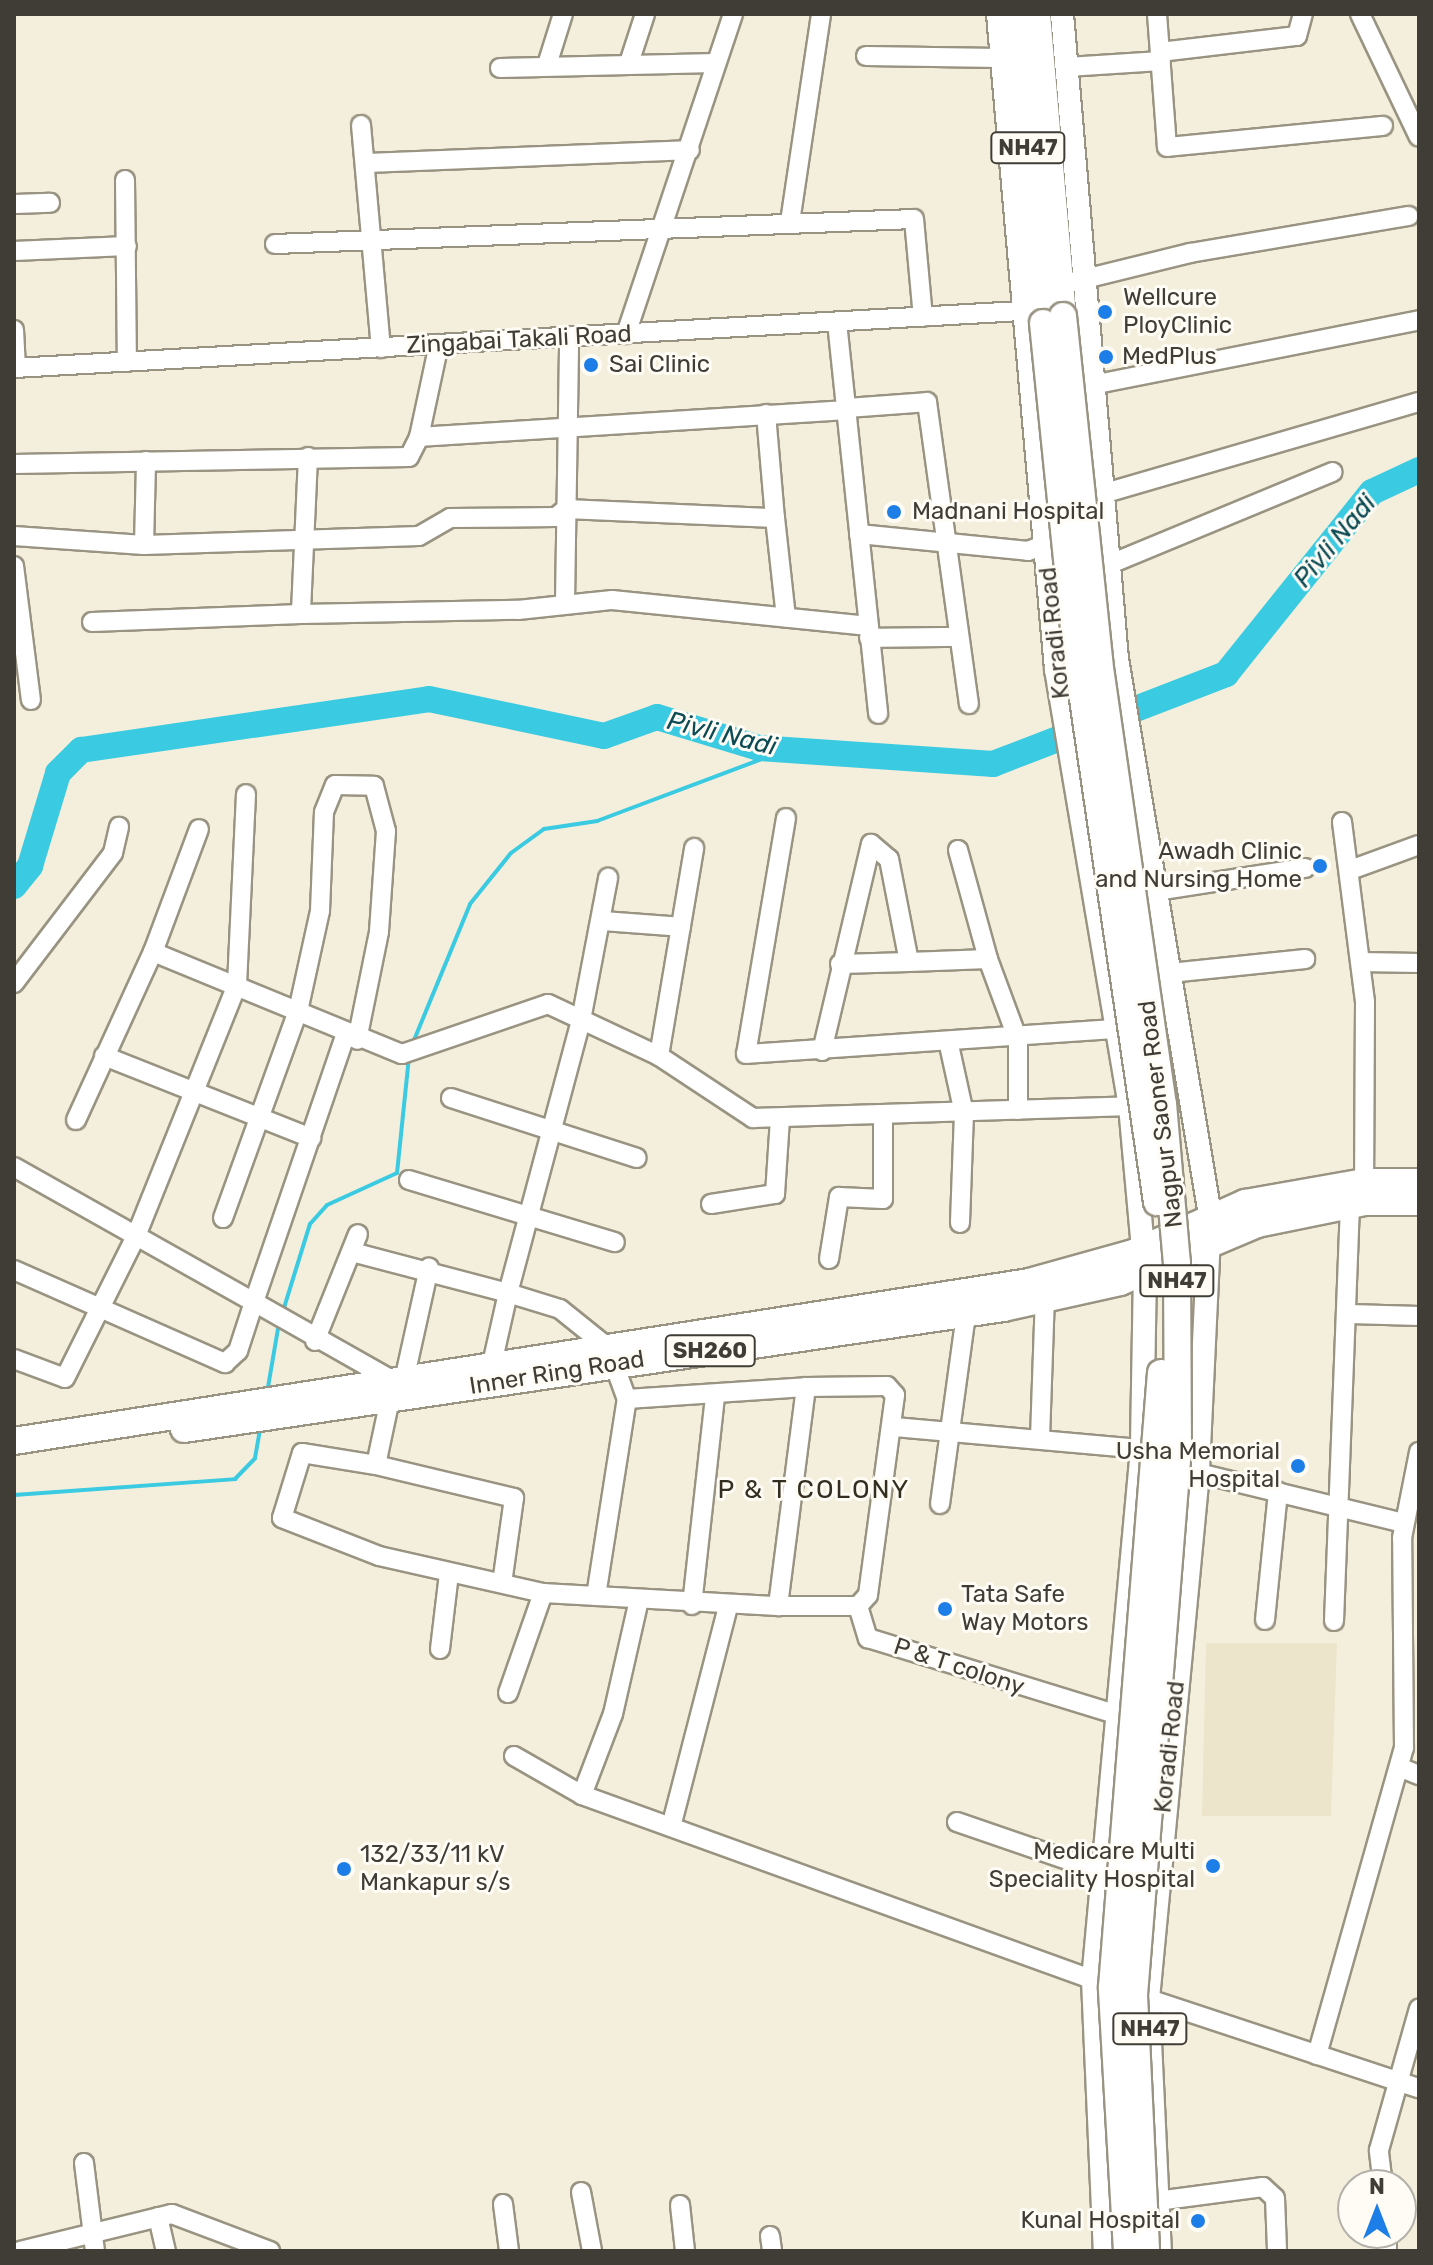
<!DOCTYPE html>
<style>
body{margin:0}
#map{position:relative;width:1433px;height:2265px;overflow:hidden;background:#f4efdc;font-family:Rubik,sans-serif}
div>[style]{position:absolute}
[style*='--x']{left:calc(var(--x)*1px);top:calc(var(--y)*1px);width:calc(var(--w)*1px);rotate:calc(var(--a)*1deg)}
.built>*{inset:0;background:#ede5cb}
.stream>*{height:4px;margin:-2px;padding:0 2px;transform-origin:2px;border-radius:2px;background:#3acae1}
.river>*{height:26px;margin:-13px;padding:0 13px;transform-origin:13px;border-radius:13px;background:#3acae1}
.roads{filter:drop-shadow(2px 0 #999382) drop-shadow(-2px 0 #999382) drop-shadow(0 2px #999382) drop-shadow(0 -2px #999382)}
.minor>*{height:18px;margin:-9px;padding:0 9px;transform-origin:9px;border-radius:9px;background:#fff}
.major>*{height:22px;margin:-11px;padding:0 11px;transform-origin:11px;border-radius:11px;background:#fff}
.highway>*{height:26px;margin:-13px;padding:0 13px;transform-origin:13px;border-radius:13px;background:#fff}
.bridges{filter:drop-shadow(2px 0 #999382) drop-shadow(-2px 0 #999382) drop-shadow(0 2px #999382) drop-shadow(0 -2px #999382)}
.highway-bridge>*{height:26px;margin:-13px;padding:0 13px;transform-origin:13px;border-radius:13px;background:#fff}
.dots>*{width:22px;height:22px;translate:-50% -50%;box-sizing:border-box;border:4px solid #fefcf5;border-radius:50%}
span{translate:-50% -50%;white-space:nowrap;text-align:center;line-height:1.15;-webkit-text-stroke:6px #fefcf5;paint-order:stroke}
.shield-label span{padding:2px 6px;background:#fefcf5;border:2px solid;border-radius:6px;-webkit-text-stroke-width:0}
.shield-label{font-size:22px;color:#3f3d36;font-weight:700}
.poi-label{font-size:24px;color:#3f3d36}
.left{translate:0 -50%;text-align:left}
.right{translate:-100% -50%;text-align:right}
.street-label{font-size:24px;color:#3f3d36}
.water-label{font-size:26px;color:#0c4a54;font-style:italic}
.neighbourhood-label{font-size:26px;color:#332e20;letter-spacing:2px}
.frame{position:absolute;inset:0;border:16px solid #3f3d36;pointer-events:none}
.north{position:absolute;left:1337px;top:2169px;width:80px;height:80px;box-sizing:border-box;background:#fefcf5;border:2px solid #b2b0a9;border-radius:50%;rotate:0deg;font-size:22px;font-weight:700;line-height:32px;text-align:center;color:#3f3d36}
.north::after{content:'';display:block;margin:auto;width:28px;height:36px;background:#1c7ee6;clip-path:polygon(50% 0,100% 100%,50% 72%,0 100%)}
</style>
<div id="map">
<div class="built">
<i style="clip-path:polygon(1206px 1643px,1337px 1643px,1331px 1816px,1202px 1816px)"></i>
</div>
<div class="stream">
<i style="--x:412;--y:1045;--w:152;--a:-67.6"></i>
<i style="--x:470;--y:904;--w:65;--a:-51.2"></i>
<i style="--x:511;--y:853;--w:41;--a:-36"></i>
<i style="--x:544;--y:829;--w:54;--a:-8.6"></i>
<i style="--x:597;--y:821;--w:202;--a:-20.6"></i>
<i style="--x:283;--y:1311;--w:91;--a:-72.8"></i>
<i style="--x:310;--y:1224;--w:25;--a:-48"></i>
<i style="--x:327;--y:1205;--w:77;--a:-24.6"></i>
<i style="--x:397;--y:1173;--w:117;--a:-84.1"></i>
<i style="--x:267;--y:1393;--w:71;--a:-80.3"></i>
<i style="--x:14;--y:1495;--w:222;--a:-4.1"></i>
<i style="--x:235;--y:1479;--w:29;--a:-46"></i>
<i style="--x:255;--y:1458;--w:34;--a:-80"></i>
</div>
<div class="river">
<i style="--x:14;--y:886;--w:26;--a:-51"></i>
<i style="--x:30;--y:866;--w:97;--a:-73.2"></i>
<i style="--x:58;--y:773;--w:33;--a:-45"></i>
<i style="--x:81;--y:750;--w:352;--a:-8.3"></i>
<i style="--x:429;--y:699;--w:179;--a:11.9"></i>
<i style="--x:604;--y:736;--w:56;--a:-19.7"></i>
<i style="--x:657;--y:717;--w:107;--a:16.9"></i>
<i style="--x:759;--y:748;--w:235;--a:3.9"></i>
<i style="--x:993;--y:764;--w:250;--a:-21.1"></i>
<i style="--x:1226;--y:674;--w:233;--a:-51.3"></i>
<i style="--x:1372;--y:492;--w:52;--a:-25.1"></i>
</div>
<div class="roads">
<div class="minor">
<i style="--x:1157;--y:14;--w:133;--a:85.7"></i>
<i style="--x:1167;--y:147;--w:217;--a:-5.6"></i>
<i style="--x:1360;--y:14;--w:136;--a:64.4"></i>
<i style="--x:1160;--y:52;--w:138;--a:-6.7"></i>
<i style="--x:1297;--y:36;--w:23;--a:-75"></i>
<i style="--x:866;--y:56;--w:134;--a:0.9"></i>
<i style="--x:630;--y:60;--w:48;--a:-71.9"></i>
<i style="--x:547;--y:65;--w:53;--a:-72.6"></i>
<i style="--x:1067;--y:67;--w:94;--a:-3.7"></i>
<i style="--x:500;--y:68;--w:216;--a:-1.3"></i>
<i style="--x:361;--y:125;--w:224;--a:84.9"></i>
<i style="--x:370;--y:163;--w:320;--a:-2.3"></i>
<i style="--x:125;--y:180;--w:182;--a:89.4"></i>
<i style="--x:15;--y:204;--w:35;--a:-2"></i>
<i style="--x:790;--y:222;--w:210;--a:-81.5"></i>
<i style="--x:275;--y:244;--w:639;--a:-2.24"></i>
<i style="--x:914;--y:219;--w:98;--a:84.8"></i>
<i style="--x:14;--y:251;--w:113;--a:-2.5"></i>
<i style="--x:1072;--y:282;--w:122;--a:-13.8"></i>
<i style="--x:1190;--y:253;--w:222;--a:-9.6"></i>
<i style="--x:837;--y:322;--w:394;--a:84"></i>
<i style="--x:14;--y:330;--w:38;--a:87"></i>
<i style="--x:626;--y:334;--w:337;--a:-71.5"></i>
<i style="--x:14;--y:368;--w:1026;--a:-3.24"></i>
<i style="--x:1092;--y:385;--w:333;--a:-11.2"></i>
<i style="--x:846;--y:408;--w:81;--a:-4.2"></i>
<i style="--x:927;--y:402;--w:305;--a:82.1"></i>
<i style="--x:766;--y:414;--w:104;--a:85.1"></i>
<i style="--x:419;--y:437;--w:95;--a:-77.9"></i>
<i style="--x:308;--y:457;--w:157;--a:92.6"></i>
<i style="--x:301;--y:614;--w:217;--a:-1.1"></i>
<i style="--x:518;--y:610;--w:95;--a:-6.1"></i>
<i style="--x:612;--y:600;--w:258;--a:5.8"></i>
<i style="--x:14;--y:464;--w:395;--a:-1"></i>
<i style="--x:409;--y:457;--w:22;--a:-63"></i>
<i style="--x:419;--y:437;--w:428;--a:-3.6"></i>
<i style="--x:1102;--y:494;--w:330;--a:-16.2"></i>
<i style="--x:859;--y:534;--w:170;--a:5.7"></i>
<i style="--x:1028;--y:551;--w:19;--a:-21"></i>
<i style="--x:14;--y:536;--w:130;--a:4"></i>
<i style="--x:144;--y:545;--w:275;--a:-1.9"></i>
<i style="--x:419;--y:536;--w:36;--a:-30"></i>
<i style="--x:450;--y:518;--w:106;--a:-0.5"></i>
<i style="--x:556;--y:517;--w:13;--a:-39"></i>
<i style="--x:566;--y:509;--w:209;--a:2.5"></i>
<i style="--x:775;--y:518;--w:100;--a:83.7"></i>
<i style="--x:144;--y:545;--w:84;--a:-88.6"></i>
<i style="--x:1108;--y:565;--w:243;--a:-22.5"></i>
<i style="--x:14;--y:566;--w:135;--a:82.8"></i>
<i style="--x:565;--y:603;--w:266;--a:-89.1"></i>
<i style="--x:92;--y:622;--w:209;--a:-2.2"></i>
<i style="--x:869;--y:638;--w:87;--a:-0.7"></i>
<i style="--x:786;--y:818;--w:239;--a:99.6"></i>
<i style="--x:746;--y:1054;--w:371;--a:-3.9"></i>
<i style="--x:1342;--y:822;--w:181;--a:82.7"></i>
<i style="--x:1365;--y:1002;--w:191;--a:90.3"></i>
<i style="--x:958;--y:850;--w:113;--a:74.6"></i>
<i style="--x:1353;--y:869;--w:70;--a:-20"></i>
<i style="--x:1156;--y:891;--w:151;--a:-8.8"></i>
<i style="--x:602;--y:921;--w:79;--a:4.3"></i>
<i style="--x:153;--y:952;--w:131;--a:-69.5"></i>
<i style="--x:1361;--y:962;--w:58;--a:1"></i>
<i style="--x:840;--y:964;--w:69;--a:-1.7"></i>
<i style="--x:1170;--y:973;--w:136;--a:-5.9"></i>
<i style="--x:14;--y:983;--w:163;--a:-52.7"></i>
<i style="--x:113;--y:853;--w:27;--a:-77"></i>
<i style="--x:949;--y:1045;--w:70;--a:77.6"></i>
<i style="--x:964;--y:1113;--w:110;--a:92.1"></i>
<i style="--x:822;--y:1051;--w:213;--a:-76.7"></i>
<i style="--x:871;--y:844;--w:23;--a:40"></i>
<i style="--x:889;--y:859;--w:105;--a:79"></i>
<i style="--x:909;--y:962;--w:79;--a:-2.2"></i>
<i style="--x:988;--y:959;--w:86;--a:69.7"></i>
<i style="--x:1018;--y:1040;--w:70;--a:90"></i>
<i style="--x:104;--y:1056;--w:223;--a:21.6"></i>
<i style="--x:659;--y:1056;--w:211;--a:-80.4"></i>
<i style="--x:451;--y:1098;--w:195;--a:17.9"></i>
<i style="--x:76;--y:1120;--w:185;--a:-65.4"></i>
<i style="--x:153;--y:952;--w:269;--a:22.3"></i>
<i style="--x:402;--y:1054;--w:154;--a:-18.9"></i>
<i style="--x:548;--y:1004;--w:123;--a:25.1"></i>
<i style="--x:659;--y:1056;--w:113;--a:33.4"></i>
<i style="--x:753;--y:1118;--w:377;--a:-1.8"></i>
<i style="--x:14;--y:1167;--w:275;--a:29.4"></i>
<i style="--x:254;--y:1302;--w:281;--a:-71.1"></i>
<i style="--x:409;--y:1180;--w:215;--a:16.8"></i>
<i style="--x:711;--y:1204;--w:65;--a:-8.9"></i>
<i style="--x:775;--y:1194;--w:75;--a:-86.2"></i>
<i style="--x:223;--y:1218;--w:220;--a:-70.1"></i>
<i style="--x:298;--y:1011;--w:102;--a:-77.6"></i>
<i style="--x:320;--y:911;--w:99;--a:-87.7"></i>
<i style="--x:324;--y:812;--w:29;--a:-68"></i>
<i style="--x:335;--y:785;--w:39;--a:1"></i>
<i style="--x:374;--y:786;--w:47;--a:75.1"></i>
<i style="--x:386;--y:831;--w:101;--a:94"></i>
<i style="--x:379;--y:932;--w:110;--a:101.5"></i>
<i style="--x:352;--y:1252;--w:161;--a:14.7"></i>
<i style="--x:508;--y:1293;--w:73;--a:102.7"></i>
<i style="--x:829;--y:1259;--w:63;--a:-80.8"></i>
<i style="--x:839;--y:1197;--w:44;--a:2.6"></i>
<i style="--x:883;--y:1199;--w:83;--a:-90"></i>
<i style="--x:14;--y:1270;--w:231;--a:23.8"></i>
<i style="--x:225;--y:1363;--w:18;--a:-43"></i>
<i style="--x:238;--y:1351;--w:52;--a:-71.9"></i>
<i style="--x:254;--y:1302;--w:156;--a:29.5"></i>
<i style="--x:1350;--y:1314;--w:69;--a:1.7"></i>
<i style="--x:315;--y:1341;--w:115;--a:-68.1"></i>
<i style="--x:606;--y:1346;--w:59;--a:-141.2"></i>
<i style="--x:560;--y:1309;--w:54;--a:-162.9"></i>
<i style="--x:508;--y:1293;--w:283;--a:-75"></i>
<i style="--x:581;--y:1020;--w:145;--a:-79.2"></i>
<i style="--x:14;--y:1359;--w:54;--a:20.4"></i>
<i style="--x:65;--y:1378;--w:159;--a:-63.4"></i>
<i style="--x:136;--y:1236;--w:271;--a:-68.1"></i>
<i style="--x:237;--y:985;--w:191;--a:-87.3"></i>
<i style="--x:614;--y:1364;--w:37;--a:70"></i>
<i style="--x:627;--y:1399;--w:179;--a:-3.8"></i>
<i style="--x:806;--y:1387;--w:221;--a:97.3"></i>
<i style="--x:778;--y:1606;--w:80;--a:0"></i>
<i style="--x:858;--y:1606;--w:34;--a:73"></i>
<i style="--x:868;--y:1638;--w:263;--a:17.1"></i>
<i style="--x:405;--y:1376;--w:111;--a:-77.5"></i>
<i style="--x:806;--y:1387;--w:81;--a:-0.7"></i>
<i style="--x:887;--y:1386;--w:12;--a:48"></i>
<i style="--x:895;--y:1395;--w:202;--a:97.7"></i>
<i style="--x:868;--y:1595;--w:15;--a:132"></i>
<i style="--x:390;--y:1399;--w:67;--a:102"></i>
<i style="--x:376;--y:1465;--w:75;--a:-170.8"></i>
<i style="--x:302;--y:1453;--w:68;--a:107.1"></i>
<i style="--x:282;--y:1518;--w:104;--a:21.4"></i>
<i style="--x:379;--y:1556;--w:168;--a:12.7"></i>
<i style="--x:543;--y:1593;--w:235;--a:3.2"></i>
<i style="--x:895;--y:1427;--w:248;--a:5.1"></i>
<i style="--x:1040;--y:1438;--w:140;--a:-88"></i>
<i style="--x:376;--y:1465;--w:142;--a:13.4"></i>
<i style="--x:514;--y:1498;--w:86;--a:98"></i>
<i style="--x:1198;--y:1473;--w:211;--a:13.7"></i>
<i style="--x:940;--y:1504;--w:192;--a:-82.2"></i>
<i style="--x:596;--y:1596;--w:199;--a:-81.1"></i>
<i style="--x:692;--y:1605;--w:211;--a:-83.7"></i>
<i style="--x:1265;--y:1620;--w:129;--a:-84.2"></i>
<i style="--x:1334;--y:1621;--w:415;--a:-87.8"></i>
<i style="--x:440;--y:1649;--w:77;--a:-83.2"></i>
<i style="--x:508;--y:1693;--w:106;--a:-70.7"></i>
<i style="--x:514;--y:1756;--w:78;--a:29.8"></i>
<i style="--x:582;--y:1795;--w:556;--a:19.87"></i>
<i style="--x:1399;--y:1767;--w:22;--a:22"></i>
<i style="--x:582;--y:1795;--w:87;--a:-69.1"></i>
<i style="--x:613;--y:1714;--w:117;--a:-77.2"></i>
<i style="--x:957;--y:1822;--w:150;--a:19"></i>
<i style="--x:671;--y:1827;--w:228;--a:-75.5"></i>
<i style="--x:1137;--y:1995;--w:297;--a:18.3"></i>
<i style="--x:1317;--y:2055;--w:319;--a:-74.2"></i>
<i style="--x:1404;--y:1748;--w:210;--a:-90.5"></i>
<i style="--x:1402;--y:1538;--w:88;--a:-78.8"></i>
<i style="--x:84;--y:2163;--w:89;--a:82.9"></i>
<i style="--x:1383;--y:2185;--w:35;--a:-97"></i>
<i style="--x:1379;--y:2150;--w:147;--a:-74.2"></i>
<i style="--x:581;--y:2192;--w:60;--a:79.4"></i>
<i style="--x:1157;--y:2201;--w:107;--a:-7.5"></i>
<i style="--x:1263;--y:2187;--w:16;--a:43"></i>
<i style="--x:1275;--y:2198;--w:53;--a:87.8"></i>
<i style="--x:503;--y:2204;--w:47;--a:82.7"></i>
<i style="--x:680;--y:2205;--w:46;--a:83.8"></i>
<i style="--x:158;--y:2217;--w:35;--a:77"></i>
<i style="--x:1387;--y:2233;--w:18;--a:90"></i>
<i style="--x:770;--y:2236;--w:15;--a:82"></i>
<i style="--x:20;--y:2251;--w:156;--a:-13.7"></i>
<i style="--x:172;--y:2214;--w:105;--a:20.7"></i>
</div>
<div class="major">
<i style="--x:998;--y:14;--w:658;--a:84.94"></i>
<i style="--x:1056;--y:669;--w:443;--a:80.4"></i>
<i style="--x:1130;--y:1106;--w:166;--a:84.8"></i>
<i style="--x:1145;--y:1271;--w:178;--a:91"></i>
<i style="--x:1142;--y:1449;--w:533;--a:95.27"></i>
<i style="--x:1093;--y:1980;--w:271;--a:87.5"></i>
<i style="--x:1062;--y:14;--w:647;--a:85.13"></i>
<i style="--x:1117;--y:659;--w:564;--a:80.5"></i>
<i style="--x:1210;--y:1215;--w:258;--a:92.7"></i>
<i style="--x:1198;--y:1473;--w:528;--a:95.43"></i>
<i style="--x:1148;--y:1999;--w:252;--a:87.3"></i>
</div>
<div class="highway">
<i style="--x:1019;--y:14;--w:310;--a:85.6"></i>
<i style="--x:1037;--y:14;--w:303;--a:85.1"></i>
<i style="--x:184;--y:1429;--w:828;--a:-8.4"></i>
<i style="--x:1003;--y:1308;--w:120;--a:-12.5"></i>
<i style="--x:1120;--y:1282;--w:149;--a:-22.9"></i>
<i style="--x:1257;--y:1224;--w:110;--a:-11.5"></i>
<i style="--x:1365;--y:1202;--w:54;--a:0"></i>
<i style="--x:14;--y:1441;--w:1027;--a:-8.9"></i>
<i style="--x:1029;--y:1282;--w:108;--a:-15.6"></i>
<i style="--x:1133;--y:1253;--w:123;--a:-24.1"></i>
<i style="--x:1245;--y:1203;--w:121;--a:-10"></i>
<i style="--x:1364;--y:1182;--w:55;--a:0"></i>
</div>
</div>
<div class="bridges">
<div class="highway-bridge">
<i style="--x:1063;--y:316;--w:347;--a:84"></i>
<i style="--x:1099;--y:661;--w:448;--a:81.8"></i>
<i style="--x:1163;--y:1104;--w:160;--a:85"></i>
<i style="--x:1177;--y:1263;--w:185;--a:89.7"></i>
<i style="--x:1178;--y:1448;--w:549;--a:94.6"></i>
<i style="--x:1134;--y:1995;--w:256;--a:87.3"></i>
<i style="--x:1043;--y:323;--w:344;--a:84.2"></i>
<i style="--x:1078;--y:665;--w:543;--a:81.63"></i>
<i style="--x:1127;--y:2251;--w:264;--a:-93.3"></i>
<i style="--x:1112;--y:1987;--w:616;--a:-85.44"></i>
</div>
</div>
<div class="dots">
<i style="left:1105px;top:312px;background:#1c7ee6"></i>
<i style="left:1106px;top:357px;background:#1c7ee6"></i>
<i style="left:591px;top:365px;background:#1c7ee6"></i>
<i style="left:894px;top:512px;background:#1c7ee6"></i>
<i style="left:1320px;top:866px;background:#1c7ee6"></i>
<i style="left:1298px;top:1466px;background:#1c7ee6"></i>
<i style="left:945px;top:1609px;background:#1c7ee6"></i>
<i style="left:1213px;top:1866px;background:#1c7ee6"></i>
<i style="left:344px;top:1869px;background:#1c7ee6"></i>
<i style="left:1198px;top:2221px;background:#1c7ee6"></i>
</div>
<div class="shield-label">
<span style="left:1028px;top:148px">NH47</span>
<span style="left:1177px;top:1281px">NH47</span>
<span style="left:710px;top:1351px">SH260</span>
<span style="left:1150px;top:2029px">NH47</span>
</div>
<div class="poi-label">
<span class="left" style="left:1123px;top:312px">Wellcure<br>PloyClinic</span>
<span class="left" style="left:1122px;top:357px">MedPlus</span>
<span class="left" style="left:609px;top:365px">Sai Clinic</span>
<span class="left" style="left:912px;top:512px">Madnani Hospital</span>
<span class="right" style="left:1302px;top:866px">Awadh Clinic<br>and Nursing Home</span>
<span class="right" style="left:1280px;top:1466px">Usha Memorial<br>Hospital</span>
<span class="left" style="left:961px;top:1609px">Tata Safe<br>Way Motors</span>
<span class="right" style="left:1195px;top:1866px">Medicare Multi<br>Speciality Hospital</span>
<span class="left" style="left:360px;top:1869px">132/33/11 kV<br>Mankapur s/s</span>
<span class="right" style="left:1180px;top:2221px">Kunal Hospital</span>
</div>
<div class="street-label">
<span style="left:519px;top:340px;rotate:-3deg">Zingabai Takali Road</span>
<span style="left:1055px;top:633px;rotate:-96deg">Koradi Road</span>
<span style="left:1161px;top:1114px;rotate:-97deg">Nagpur Saoner Road</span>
<span style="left:557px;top:1373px;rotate:-9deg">Inner Ring Road</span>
<span style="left:959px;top:1667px;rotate:18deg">P &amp; T colony</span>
<span style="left:1170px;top:1747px;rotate:-84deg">Koradi Road</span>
</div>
<div class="water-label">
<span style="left:1335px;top:541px;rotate:-50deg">Pivli Nadi</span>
<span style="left:722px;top:734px;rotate:14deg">Pivli Nadi</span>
</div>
<div class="neighbourhood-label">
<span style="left:814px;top:1490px">P &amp; T COLONY</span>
</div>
<div class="frame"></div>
<div class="north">N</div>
</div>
